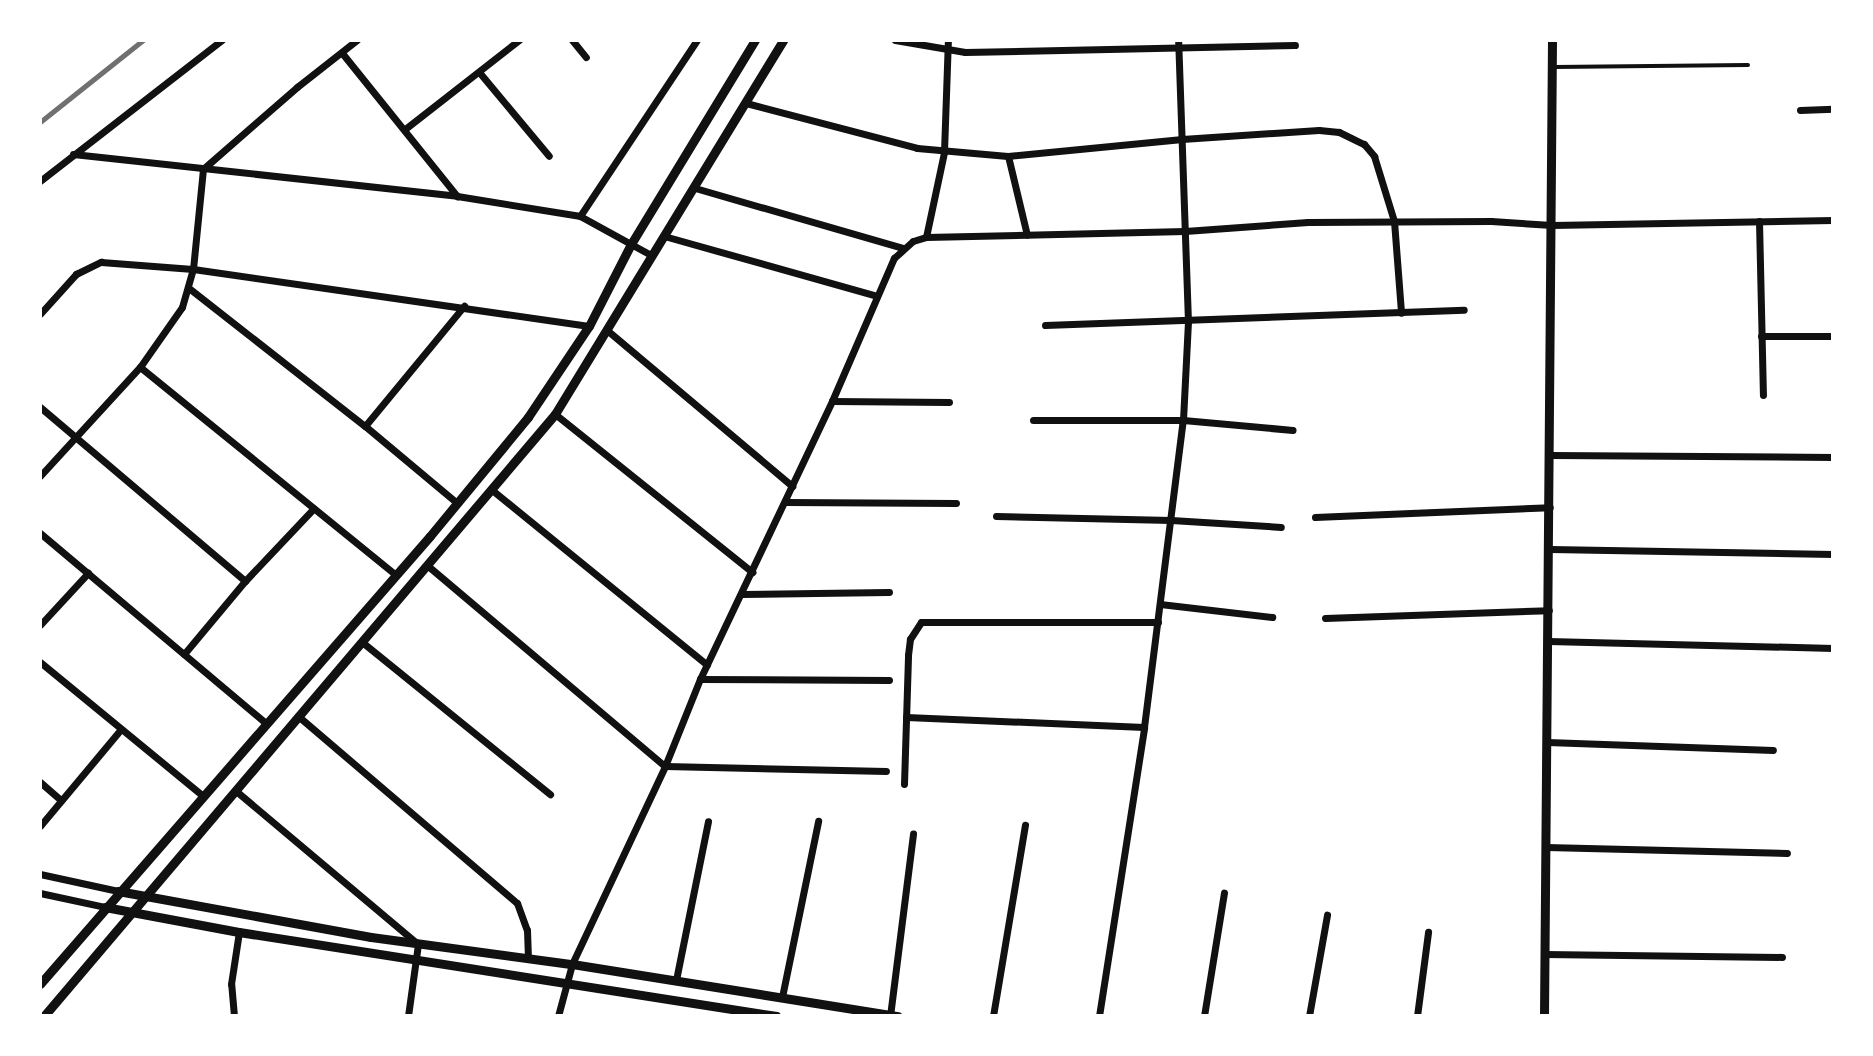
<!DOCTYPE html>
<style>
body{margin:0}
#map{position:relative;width:1873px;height:1056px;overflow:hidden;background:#fff;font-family:"Source Sans 3",sans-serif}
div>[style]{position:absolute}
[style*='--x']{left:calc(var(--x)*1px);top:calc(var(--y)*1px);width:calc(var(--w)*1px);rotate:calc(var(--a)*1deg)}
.service>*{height:4px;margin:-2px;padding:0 2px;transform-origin:2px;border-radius:2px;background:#111}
.minor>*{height:7px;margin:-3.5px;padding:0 3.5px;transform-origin:3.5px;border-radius:3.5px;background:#111}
.tertiary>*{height:9px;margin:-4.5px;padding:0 4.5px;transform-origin:4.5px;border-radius:4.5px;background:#111}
.rail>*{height:5px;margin:-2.5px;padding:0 2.5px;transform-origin:2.5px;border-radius:2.5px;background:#707070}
span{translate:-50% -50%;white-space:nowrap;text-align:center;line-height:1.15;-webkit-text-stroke:7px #fff;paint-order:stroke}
.frame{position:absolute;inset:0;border:42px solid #fff;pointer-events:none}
</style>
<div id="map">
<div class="service">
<i style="--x:1554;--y:67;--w:194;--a:-0.6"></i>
</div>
<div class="minor">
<i style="--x:572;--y:40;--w:22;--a:51"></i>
<i style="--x:895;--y:40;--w:71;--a:9.7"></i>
<i style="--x:965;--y:52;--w:330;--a:-1.2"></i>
<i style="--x:342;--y:53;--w:184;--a:51.2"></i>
<i style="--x:479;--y:72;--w:109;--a:50.2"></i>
<i style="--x:746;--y:103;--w:177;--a:14.7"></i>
<i style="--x:917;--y:148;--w:91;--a:5"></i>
<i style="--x:1008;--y:156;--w:175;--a:-5.6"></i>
<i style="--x:1182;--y:139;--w:137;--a:-3.8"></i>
<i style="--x:1319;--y:130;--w:20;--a:6"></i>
<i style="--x:1339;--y:132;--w:28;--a:26"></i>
<i style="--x:1364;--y:144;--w:16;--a:50"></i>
<i style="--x:1374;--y:156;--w:68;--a:72.9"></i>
<i style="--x:1394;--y:221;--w:92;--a:85.6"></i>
<i style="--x:1800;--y:110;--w:33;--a:-2"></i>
<i style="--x:405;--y:129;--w:145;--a:-38"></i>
<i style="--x:73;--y:154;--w:386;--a:6.2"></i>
<i style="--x:457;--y:196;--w:125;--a:9.2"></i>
<i style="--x:580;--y:216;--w:81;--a:28.8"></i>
<i style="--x:1008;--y:156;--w:81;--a:76.5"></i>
<i style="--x:40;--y:181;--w:230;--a:-37.8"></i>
<i style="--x:695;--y:188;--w:216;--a:16.1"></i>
<i style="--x:580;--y:216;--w:211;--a:-56.4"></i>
<i style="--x:1759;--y:221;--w:174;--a:88.7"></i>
<i style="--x:664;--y:236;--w:221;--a:15.7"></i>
<i style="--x:926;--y:237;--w:87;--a:-78"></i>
<i style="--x:944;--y:152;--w:112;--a:-88"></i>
<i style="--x:190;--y:289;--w:222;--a:38.1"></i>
<i style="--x:365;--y:426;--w:119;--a:39.9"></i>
<i style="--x:40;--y:314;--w:54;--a:-48"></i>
<i style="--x:76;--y:274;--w:28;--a:-26"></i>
<i style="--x:101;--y:262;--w:92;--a:4.4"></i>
<i style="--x:193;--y:269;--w:400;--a:8.2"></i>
<i style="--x:1045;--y:325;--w:419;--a:-2.1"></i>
<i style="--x:608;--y:331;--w:241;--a:40.1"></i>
<i style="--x:1761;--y:336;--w:72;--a:0"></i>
<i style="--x:140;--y:367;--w:328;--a:39.1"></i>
<i style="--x:832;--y:401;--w:117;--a:0.5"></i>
<i style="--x:40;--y:407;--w:269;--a:40.3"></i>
<i style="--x:555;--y:414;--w:253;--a:38.7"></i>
<i style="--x:1033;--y:420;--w:150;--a:0"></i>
<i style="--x:1183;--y:420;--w:110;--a:5.2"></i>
<i style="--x:365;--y:426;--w:156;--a:-50.5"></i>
<i style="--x:1550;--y:455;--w:283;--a:0.4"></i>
<i style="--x:40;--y:476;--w:148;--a:-47.5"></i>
<i style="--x:140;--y:367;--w:73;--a:-55"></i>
<i style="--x:182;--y:307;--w:40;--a:-74"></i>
<i style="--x:193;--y:269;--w:100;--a:-84.3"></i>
<i style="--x:203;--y:169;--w:125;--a:-41.1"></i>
<i style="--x:297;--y:87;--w:76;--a:-38.1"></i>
<i style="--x:492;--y:490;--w:277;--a:39.1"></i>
<i style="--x:785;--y:502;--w:171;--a:0.3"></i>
<i style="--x:996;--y:516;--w:175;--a:1.3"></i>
<i style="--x:1171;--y:520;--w:110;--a:3.6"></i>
<i style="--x:1315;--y:517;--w:235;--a:-2.4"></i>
<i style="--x:40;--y:533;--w:295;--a:40.1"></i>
<i style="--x:1550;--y:549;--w:283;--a:1"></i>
<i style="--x:428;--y:566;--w:310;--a:40.2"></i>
<i style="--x:665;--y:766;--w:221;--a:1.3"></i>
<i style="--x:741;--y:594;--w:148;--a:-0.8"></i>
<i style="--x:1160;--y:604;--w:113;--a:6.6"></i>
<i style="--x:1325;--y:618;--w:224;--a:-2"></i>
<i style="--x:40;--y:625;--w:71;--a:-47.3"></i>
<i style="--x:1548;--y:641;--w:285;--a:1.4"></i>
<i style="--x:362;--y:642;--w:242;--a:39"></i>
<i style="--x:184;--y:654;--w:95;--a:-50.1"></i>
<i style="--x:245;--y:581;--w:100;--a:-46.6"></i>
<i style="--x:40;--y:662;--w:211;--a:39.4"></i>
<i style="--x:700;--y:679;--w:189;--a:0.3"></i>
<i style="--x:298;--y:716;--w:288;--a:40.5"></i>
<i style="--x:517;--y:903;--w:29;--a:70"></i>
<i style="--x:527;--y:930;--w:29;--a:88"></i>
<i style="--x:906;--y:717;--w:238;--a:2.4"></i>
<i style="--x:1547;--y:742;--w:226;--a:2"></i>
<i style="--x:40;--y:782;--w:28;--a:41"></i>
<i style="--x:904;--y:784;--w:129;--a:-88.2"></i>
<i style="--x:908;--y:655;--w:16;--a:-83"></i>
<i style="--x:910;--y:639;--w:20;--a:-57"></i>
<i style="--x:921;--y:622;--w:237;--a:0"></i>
<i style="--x:236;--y:791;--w:238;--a:40.1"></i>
<i style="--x:418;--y:944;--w:73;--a:97.9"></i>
<i style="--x:40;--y:826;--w:126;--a:-50.1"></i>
<i style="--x:1546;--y:847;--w:241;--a:1.4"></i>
<i style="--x:40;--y:874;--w:80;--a:12.3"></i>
<i style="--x:40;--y:893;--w:66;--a:12.2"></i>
<i style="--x:1544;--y:954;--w:238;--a:0.7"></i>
<i style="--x:676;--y:980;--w:162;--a:-78.6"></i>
<i style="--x:782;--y:997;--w:180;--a:-78.4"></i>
<i style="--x:234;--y:1016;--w:32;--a:-95"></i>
<i style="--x:231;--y:984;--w:53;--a:-81.3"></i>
<i style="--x:558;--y:1016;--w:54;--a:-74.9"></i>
<i style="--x:572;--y:964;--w:219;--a:-64.8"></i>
<i style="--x:665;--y:766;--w:94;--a:-68.1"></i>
<i style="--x:700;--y:679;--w:308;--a:-64.6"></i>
<i style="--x:832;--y:401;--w:156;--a:-66.6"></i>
<i style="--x:894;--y:258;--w:25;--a:-42"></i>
<i style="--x:913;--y:241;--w:14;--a:-17"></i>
<i style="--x:926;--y:237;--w:259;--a:-1.3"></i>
<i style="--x:1185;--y:231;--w:123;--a:-4.2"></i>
<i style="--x:1308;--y:222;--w:183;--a:-0.3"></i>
<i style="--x:1491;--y:221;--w:61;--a:3.8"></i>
<i style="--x:1552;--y:225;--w:281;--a:-1"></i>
<i style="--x:890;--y:1016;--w:184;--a:-82.8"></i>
<i style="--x:993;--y:1016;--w:194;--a:-80.5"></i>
<i style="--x:1099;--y:1016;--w:292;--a:-81.1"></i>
<i style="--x:1144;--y:727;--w:309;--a:-82.8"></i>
<i style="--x:1183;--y:420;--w:98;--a:-87.1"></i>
<i style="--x:1188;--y:322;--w:282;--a:-92"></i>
<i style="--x:1204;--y:1016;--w:125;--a:-80.8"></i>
<i style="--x:1309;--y:1016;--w:103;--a:-79.9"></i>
<i style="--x:1417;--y:1016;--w:85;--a:-82.5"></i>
</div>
<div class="tertiary">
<i style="--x:118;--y:891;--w:257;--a:10.3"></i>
<i style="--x:371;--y:937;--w:203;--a:7.7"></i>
<i style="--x:572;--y:964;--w:330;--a:9.1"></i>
<i style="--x:105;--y:907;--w:136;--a:10.6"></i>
<i style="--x:239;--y:932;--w:544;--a:8.89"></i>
<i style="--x:40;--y:984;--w:594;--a:-48.96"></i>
<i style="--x:430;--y:536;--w:154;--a:-50.5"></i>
<i style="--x:528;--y:417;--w:110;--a:-56.2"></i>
<i style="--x:589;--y:326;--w:92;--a:-62.9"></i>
<i style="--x:631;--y:244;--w:239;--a:-58.7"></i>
<i style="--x:44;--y:1016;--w:790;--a:-49.67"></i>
<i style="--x:555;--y:414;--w:438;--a:-58.6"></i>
<i style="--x:1544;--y:1016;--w:976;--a:-89.53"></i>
</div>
<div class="rail">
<i style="--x:40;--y:122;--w:132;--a:-38.5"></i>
</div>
<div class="frame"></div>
</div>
